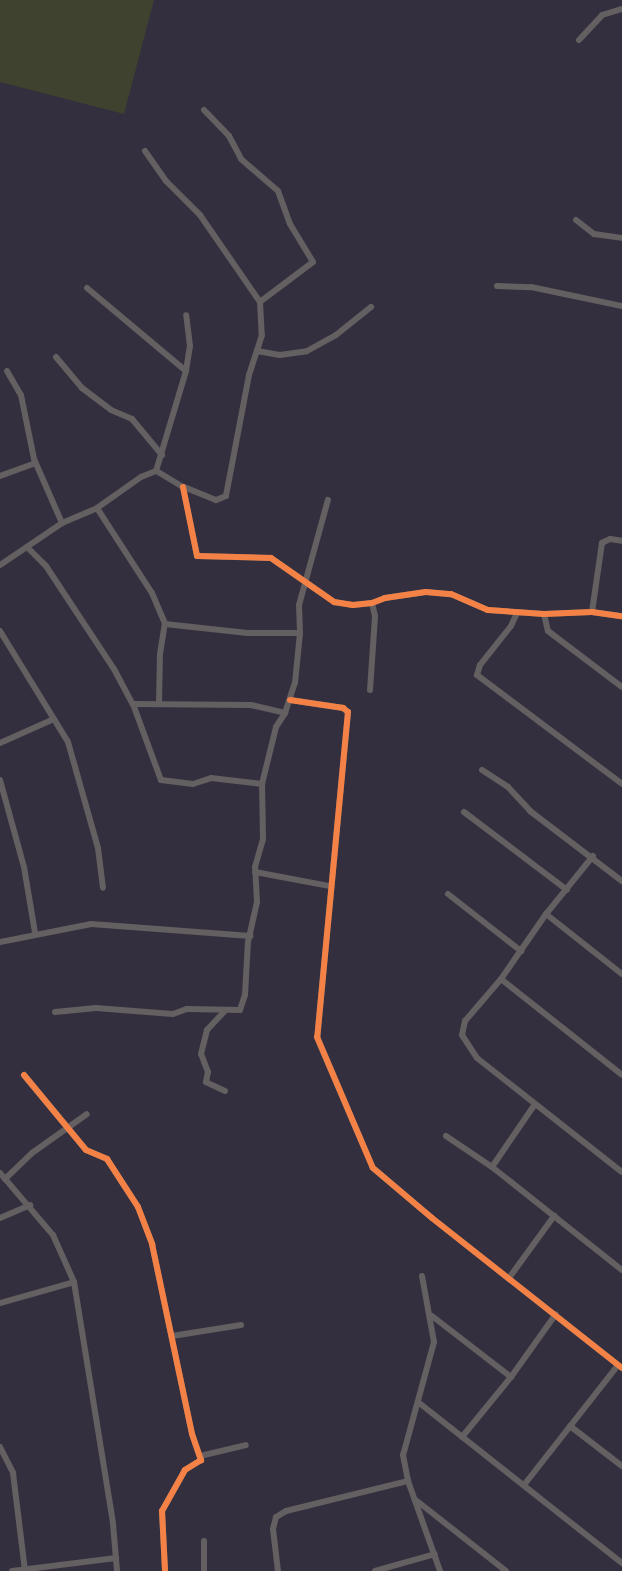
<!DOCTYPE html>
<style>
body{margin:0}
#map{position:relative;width:622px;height:1571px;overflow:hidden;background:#342f3e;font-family:Montserrat,sans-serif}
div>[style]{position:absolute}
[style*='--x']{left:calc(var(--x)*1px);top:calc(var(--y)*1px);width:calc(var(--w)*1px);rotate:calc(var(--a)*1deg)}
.green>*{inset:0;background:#3e422e}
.minor>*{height:6px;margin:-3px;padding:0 3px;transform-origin:3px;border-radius:3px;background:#645f60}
.cycleway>*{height:6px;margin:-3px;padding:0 3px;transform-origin:3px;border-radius:3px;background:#f48246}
span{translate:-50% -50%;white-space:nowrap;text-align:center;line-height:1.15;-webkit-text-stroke:4px #281f39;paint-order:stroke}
</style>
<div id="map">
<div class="green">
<i style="clip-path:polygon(0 0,154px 0,124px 114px,0 82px)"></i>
</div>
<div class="minor">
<i style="--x:579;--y:40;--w:34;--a:-47"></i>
<i style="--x:602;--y:15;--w:21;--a:-17"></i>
<i style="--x:204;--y:110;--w:36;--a:46"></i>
<i style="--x:229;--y:136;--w:26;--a:62"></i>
<i style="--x:241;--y:159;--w:49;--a:40.9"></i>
<i style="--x:278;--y:191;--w:35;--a:70"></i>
<i style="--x:290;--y:224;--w:44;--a:58.8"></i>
<i style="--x:313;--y:262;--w:66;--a:143"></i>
<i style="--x:145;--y:151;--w:37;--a:55"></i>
<i style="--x:166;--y:181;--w:48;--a:45"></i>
<i style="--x:200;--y:215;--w:106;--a:55.4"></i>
<i style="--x:260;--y:302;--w:33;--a:87"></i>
<i style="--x:262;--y:335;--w:42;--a:108"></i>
<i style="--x:249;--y:375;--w:123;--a:100.8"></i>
<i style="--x:226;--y:496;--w:11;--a:158"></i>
<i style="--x:216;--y:500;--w:35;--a:-158"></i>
<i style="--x:183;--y:487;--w:31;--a:-149"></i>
<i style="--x:576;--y:220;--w:23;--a:38"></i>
<i style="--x:594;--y:234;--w:28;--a:8"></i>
<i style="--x:497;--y:286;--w:34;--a:2"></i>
<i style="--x:531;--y:287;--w:93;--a:11.8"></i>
<i style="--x:87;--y:288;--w:129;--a:40"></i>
<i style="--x:257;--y:351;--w:23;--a:10"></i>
<i style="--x:280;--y:355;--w:27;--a:-8"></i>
<i style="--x:307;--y:351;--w:33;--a:-29"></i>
<i style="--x:336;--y:335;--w:45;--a:-38.7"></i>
<i style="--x:56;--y:357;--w:40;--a:50"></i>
<i style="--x:82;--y:388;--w:36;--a:37"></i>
<i style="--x:111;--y:410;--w:23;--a:23"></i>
<i style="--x:132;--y:419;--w:47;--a:50.2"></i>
<i style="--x:7;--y:371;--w:28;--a:60"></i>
<i style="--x:21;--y:395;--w:65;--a:78.5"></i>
<i style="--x:34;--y:459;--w:70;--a:66.4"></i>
<i style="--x:156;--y:471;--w:104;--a:-73.3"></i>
<i style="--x:186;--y:371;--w:25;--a:-81"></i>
<i style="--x:190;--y:346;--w:31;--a:-97"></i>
<i style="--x:0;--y:476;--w:38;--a:-20"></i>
<i style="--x:183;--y:487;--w:70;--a:78.5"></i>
<i style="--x:197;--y:556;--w:74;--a:1.5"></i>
<i style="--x:271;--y:558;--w:77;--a:34.9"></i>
<i style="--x:334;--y:602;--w:19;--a:9"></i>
<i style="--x:353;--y:605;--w:19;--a:-6"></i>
<i style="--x:372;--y:603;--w:14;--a:-21"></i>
<i style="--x:385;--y:598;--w:41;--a:-8.3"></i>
<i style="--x:426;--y:592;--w:25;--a:5"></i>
<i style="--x:451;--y:594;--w:40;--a:23.4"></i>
<i style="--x:488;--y:610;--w:56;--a:4.1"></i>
<i style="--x:544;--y:614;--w:48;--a:-2.4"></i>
<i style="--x:592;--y:612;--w:30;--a:8"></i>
<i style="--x:97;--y:508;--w:101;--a:57.1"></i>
<i style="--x:152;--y:593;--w:34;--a:67"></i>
<i style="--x:165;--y:624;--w:83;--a:6.2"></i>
<i style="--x:248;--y:633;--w:52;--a:0"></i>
<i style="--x:27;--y:547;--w:27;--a:45"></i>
<i style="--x:46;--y:566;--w:123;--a:56.6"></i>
<i style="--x:114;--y:669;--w:40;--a:62"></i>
<i style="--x:133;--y:704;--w:81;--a:69.8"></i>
<i style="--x:161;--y:780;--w:32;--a:7"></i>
<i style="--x:193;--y:784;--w:19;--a:-18"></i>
<i style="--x:211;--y:778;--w:51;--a:6.7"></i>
<i style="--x:0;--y:565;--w:75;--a:-34.1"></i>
<i style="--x:62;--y:523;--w:38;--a:-23"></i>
<i style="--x:97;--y:508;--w:54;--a:-35.2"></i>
<i style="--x:141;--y:477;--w:16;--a:-22"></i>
<i style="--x:592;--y:612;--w:70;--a:-81.8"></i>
<i style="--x:602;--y:543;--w:9;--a:-27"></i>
<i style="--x:610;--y:539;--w:12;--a:9"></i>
<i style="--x:517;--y:613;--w:14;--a:115"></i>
<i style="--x:511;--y:626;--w:50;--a:128.5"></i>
<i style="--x:480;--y:665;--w:10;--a:107"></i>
<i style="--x:477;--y:675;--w:181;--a:36.9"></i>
<i style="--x:544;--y:614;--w:17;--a:77"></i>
<i style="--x:548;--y:631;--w:93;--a:37.1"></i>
<i style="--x:0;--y:631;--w:130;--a:58.5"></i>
<i style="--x:68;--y:742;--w:110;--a:74.2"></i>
<i style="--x:98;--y:848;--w:40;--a:82.9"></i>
<i style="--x:370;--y:690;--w:74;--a:-86.1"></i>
<i style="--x:375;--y:616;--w:13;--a:-103"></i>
<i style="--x:290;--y:700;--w:54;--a:8.6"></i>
<i style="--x:343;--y:708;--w:6;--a:39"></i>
<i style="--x:348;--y:712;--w:326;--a:95.4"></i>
<i style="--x:317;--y:1037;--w:142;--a:66.9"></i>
<i style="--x:373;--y:1168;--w:77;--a:40.3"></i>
<i style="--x:432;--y:1218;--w:242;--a:38.3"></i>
<i style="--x:133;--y:704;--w:118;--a:0.5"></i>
<i style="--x:251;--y:705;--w:35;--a:13"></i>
<i style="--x:159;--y:704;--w:50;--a:-88.9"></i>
<i style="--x:160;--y:654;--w:30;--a:-81"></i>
<i style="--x:0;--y:743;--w:59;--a:-24"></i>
<i style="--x:482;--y:770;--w:31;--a:33"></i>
<i style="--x:508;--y:787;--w:33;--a:47"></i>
<i style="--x:530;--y:811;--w:116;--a:37.3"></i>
<i style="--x:0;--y:780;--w:90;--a:74.6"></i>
<i style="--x:24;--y:867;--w:67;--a:80.5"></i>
<i style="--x:464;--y:812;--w:129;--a:37.1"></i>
<i style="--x:593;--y:856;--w:75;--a:129"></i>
<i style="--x:546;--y:914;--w:79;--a:124.7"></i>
<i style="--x:501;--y:979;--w:55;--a:130.6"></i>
<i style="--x:465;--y:1021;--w:14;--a:102"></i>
<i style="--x:462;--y:1035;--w:27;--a:57"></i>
<i style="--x:477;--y:1058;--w:184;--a:38.2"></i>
<i style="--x:255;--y:872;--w:75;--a:10.7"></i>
<i style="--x:448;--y:894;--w:93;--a:38"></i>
<i style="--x:546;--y:914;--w:97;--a:38.3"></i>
<i style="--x:0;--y:942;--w:93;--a:-11.2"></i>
<i style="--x:91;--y:924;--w:160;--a:4.3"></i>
<i style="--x:501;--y:979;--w:154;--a:38.4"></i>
<i style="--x:55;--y:1012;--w:41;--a:-5.6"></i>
<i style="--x:96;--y:1008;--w:77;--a:4.5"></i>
<i style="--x:173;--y:1014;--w:15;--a:-20"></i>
<i style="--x:187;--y:1009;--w:53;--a:1.1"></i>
<i style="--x:240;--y:1010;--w:16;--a:-72"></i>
<i style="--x:245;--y:995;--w:53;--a:-86.8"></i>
<i style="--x:248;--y:942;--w:41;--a:-77.3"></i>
<i style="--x:257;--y:902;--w:35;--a:-93"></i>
<i style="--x:255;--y:867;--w:29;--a:-74"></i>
<i style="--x:263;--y:839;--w:55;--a:-91"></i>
<i style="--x:262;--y:784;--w:59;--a:-76.2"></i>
<i style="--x:276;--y:727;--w:17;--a:-57"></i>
<i style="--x:285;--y:713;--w:32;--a:-72"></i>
<i style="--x:295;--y:683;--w:50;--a:-84.3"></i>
<i style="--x:300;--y:633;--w:28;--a:-92"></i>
<i style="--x:299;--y:605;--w:109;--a:-74.6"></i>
<i style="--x:24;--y:1075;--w:97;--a:50.4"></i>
<i style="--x:86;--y:1150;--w:23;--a:23"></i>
<i style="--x:107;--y:1159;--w:57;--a:57.1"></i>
<i style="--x:138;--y:1207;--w:40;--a:69"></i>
<i style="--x:152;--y:1244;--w:194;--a:78.1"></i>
<i style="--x:192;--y:1434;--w:28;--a:71"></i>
<i style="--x:201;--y:1460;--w:19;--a:148"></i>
<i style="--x:185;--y:1470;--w:47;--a:119.3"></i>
<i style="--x:162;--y:1511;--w:60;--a:87.1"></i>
<i style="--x:225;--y:1091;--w:21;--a:-155"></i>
<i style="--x:206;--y:1082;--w:10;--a:-79"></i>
<i style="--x:208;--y:1072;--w:19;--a:-111"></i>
<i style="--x:201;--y:1054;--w:25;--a:-76"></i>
<i style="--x:207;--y:1030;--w:26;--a:-47"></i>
<i style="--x:446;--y:1136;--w:55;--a:34"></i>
<i style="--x:492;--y:1167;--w:166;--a:38.4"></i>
<i style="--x:492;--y:1167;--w:76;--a:-55.7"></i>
<i style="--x:0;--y:1173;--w:82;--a:49.5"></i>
<i style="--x:53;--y:1235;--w:51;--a:65.9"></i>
<i style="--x:74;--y:1282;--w:245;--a:80.8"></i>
<i style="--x:113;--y:1524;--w:47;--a:85.1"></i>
<i style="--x:5;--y:1179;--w:37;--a:-44"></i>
<i style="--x:32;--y:1153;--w:67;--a:-35.3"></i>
<i style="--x:0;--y:1218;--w:33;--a:-23"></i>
<i style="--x:422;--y:1276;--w:67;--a:79.7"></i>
<i style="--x:434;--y:1342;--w:117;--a:105.3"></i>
<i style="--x:403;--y:1455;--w:26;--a:79"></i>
<i style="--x:408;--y:1481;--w:96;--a:70.4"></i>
<i style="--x:509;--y:1278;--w:77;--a:-54"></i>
<i style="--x:0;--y:1303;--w:77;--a:-15.8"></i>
<i style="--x:432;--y:1316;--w:100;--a:37.7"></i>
<i style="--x:172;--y:1336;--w:70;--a:-9.1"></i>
<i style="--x:418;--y:1402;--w:260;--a:38.3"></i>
<i style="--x:570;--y:1426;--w:66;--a:37.6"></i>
<i style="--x:462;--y:1437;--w:77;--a:-50.8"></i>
<i style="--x:511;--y:1377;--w:77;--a:-54.5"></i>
<i style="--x:0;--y:1447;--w:29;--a:63"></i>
<i style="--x:13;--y:1473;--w:99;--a:83"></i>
<i style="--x:200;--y:1456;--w:47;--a:-13.4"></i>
<i style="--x:524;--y:1485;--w:152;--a:-51.9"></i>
<i style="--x:417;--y:1501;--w:113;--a:38.2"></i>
<i style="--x:204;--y:1541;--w:30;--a:90"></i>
<i style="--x:12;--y:1571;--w:105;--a:-7.1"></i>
<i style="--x:278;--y:1571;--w:42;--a:-96.8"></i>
<i style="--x:273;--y:1529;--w:12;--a:-76"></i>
<i style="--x:276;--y:1517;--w:12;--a:-31"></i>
<i style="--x:286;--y:1511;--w:126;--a:-13.8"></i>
<i style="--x:375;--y:1571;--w:62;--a:-15.8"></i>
</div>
<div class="cycleway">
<i style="--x:183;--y:487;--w:70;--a:78.5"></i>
<i style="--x:197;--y:556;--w:74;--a:1.5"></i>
<i style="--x:271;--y:558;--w:77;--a:34.9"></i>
<i style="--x:334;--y:602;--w:19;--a:9"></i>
<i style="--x:353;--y:605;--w:19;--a:-6"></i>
<i style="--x:372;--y:603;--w:14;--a:-21"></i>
<i style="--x:385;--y:598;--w:41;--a:-8.3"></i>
<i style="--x:426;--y:592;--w:25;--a:5"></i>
<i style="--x:451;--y:594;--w:40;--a:23.4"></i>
<i style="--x:488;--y:610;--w:56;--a:4.1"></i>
<i style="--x:544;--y:614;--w:48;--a:-2.4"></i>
<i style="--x:592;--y:612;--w:30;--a:8"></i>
<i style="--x:290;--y:700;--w:54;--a:8.6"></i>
<i style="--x:343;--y:708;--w:6;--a:39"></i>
<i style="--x:348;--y:712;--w:326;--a:95.4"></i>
<i style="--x:317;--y:1037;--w:142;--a:66.9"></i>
<i style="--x:373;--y:1168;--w:77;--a:40.3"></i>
<i style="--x:432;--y:1218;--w:242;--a:38.3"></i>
<i style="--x:24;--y:1075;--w:97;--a:50.4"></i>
<i style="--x:86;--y:1150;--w:23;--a:23"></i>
<i style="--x:107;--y:1159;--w:57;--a:57.1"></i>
<i style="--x:138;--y:1207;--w:40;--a:69"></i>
<i style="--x:152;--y:1244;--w:194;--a:78.1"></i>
<i style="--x:192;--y:1434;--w:28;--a:71"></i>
<i style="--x:201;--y:1460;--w:19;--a:148"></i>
<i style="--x:185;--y:1470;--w:47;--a:119.3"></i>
<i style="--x:162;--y:1511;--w:60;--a:87.1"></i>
</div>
</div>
